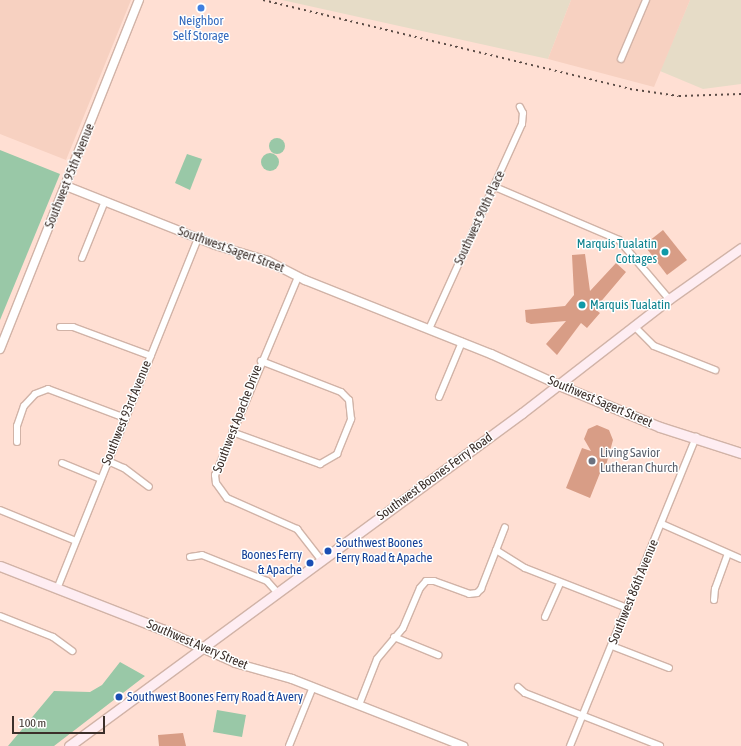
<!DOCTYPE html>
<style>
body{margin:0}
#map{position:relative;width:741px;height:746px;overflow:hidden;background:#ffdfd3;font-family:"Asap Condensed",sans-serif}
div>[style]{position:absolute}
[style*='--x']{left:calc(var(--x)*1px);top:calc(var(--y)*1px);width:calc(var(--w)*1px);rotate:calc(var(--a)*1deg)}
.commercial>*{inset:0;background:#e6dcc7}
.built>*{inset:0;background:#f7d1c1}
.green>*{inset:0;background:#99c8a7}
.round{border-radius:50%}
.building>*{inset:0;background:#d89d86}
.roads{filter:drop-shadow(1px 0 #d1b3a7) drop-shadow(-1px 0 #d1b3a7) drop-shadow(0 1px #d1b3a7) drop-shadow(0 -1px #d1b3a7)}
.minor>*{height:6px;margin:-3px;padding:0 3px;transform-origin:3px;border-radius:3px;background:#fff}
.tertiary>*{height:8px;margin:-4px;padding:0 4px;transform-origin:4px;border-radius:4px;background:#fff}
.secondary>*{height:9px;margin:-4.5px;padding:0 4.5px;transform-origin:4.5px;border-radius:4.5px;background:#feedf2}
.rail>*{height:2px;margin-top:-1px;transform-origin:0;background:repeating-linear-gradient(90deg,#5a4b45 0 2px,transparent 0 6px)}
.dots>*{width:11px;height:11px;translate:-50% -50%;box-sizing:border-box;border:2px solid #fff;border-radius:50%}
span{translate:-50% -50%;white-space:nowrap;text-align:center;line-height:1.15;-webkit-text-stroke:3px #fff;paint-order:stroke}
.shop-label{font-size:13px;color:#366cbe}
.street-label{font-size:13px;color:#3b2f2a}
.culture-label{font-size:13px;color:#0d838f}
.right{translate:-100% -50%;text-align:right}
.left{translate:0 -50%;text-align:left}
.worship-label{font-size:13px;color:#5b616d}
.transit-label{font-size:13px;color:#164399}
.scale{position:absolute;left:12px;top:716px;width:93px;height:18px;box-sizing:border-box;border:2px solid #3b2f2a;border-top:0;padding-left:5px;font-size:12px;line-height:14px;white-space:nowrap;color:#3b2f2a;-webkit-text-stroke:3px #fff;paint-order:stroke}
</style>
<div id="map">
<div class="commercial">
<i style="clip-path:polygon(282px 0,571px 0,548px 59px)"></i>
<i style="clip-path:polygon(690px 0,741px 0,741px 84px,703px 89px,660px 71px)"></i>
</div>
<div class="built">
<i style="clip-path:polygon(0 0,131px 0,66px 160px,0 134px)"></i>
<i style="clip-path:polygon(571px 0,690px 0,654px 87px,548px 59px)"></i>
</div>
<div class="green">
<i class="round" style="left:269px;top:138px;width:16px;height:16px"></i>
<i style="clip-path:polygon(0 150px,60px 174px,0 320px)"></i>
<i class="round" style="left:261px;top:153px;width:18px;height:18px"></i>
<i style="clip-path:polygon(187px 154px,202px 159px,190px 190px,175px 183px)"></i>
<i style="clip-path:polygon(120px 662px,145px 676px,54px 746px,8px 746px,54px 691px,90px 692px,102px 685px)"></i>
<i style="clip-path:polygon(217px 710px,246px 715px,242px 737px,213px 732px)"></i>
</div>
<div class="building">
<i style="clip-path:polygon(663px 230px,687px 260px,667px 275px,644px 245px)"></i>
<i style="clip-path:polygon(585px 254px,590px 291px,616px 263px,626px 272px,598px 305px,596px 310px,600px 313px,587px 328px,581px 323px,557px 355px,546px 344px,566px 321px,531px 324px,526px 322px,525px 310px,565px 306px,574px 295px,572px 255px)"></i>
<i style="clip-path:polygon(597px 425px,609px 430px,613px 440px,605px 469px,602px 468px,590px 498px,566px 488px,582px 448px,591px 451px,584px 439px,588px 429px)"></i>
<i style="clip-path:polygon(183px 733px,186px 746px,159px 746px,158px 735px)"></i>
</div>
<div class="roads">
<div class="minor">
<i style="--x:621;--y:59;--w:64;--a:-67"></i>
<i style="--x:495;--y:187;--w:135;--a:23.1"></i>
<i style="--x:619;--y:240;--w:77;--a:49.7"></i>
<i style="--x:82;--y:258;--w:61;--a:-68"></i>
<i style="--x:298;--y:277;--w:215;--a:112.7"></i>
<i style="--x:215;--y:475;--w:8;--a:83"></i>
<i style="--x:216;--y:483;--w:19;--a:54"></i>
<i style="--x:227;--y:498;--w:77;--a:23.9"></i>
<i style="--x:297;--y:529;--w:39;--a:52"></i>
<i style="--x:634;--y:326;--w:28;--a:45"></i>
<i style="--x:654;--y:346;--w:66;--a:21.5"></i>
<i style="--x:60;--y:327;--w:13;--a:0"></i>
<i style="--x:73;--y:327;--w:83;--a:20.4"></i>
<i style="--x:429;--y:329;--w:225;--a:-65.6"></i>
<i style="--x:522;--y:124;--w:11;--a:-85"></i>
<i style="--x:523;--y:113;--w:7;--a:-117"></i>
<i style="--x:439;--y:397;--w:60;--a:-67.3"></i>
<i style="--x:232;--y:432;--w:94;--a:20"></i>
<i style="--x:320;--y:464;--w:20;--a:-30"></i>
<i style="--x:337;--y:454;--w:38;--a:-68"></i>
<i style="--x:351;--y:419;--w:19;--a:-96"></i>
<i style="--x:349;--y:400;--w:11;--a:-135"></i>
<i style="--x:341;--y:392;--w:86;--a:-158.8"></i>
<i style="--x:17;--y:442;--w:16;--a:-90"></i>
<i style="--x:17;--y:426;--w:21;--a:-71"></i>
<i style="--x:24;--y:406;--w:16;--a:-47"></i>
<i style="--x:35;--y:394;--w:14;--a:-21"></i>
<i style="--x:48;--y:389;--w:82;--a:20.6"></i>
<i style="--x:108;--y:461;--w:17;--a:24"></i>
<i style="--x:124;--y:468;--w:31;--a:37"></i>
<i style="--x:62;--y:463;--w:42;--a:22.3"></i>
<i style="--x:0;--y:510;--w:82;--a:22.2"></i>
<i style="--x:662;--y:524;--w:86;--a:23.9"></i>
<i style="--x:496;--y:550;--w:34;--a:32"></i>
<i style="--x:525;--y:568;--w:110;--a:21.4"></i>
<i style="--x:190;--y:557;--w:12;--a:-9"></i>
<i style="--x:202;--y:555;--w:70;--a:21.8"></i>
<i style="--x:267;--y:581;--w:15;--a:48"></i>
<i style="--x:57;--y:589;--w:378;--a:-68.1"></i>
<i style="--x:714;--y:600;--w:11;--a:-85"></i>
<i style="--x:715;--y:589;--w:37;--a:-70"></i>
<i style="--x:0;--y:616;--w:57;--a:21.6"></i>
<i style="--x:53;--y:637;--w:24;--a:36"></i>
<i style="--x:545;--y:617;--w:37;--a:-66"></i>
<i style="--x:394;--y:637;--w:48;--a:22.2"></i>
<i style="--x:612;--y:646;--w:61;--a:21.1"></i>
<i style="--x:518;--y:687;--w:9;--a:41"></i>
<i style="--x:525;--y:693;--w:145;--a:21.4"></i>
<i style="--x:359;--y:705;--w:49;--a:-68.6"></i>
<i style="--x:377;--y:659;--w:40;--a:-50"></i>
<i style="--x:403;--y:628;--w:43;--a:-67"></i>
<i style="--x:420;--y:588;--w:9;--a:-49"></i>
<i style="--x:426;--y:581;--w:8;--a:0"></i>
<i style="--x:434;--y:581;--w:37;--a:20"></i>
<i style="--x:469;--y:594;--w:8;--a:-7"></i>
<i style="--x:477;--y:593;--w:6;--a:-45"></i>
<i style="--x:481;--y:589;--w:66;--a:-68.8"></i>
<i style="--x:289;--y:746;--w:64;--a:-67.9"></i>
<i style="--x:570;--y:746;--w:334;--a:-67.8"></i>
</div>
<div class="tertiary">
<i style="--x:66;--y:186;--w:160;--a:21.6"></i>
<i style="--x:215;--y:245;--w:55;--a:16.8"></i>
<i style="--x:268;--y:261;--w:42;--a:27.2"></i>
<i style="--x:305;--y:280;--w:200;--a:21.7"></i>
<i style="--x:491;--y:354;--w:75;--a:24.5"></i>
<i style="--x:0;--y:349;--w:376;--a:-68.3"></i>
<i style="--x:202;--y:648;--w:36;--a:24"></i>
<i style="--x:235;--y:663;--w:59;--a:15.7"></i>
<i style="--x:292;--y:679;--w:184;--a:21.4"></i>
</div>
<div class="secondary">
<i style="--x:559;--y:385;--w:109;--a:22.6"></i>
<i style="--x:660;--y:427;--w:85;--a:17.8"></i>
<i style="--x:0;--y:566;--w:174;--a:21.3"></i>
<i style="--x:162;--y:629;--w:44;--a:25.4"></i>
<i style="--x:69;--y:746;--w:562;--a:-36.32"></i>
<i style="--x:522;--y:413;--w:186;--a:-37.8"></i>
<i style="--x:669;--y:299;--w:88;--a:-35.3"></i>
</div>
</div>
<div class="rail">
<i style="--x:263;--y:0;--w:378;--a:13.6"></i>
<i style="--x:630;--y:89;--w:49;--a:8.1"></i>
<i style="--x:679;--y:96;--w:62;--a:-1.8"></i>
</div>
<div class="dots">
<i style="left:201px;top:8px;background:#3f7fe0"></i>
<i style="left:665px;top:252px;background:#0f9aa8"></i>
<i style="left:582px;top:305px;background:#0f9aa8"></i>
<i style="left:592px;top:461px;background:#6b7280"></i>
<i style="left:328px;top:551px;background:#1a4fb4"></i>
<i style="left:310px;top:563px;background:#1a4fb4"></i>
<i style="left:119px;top:697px;background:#1a4fb4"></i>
</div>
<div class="shop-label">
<span style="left:201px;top:29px">Neighbor<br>Self Storage</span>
</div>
<div class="street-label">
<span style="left:70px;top:176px;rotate:-68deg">Southwest 95th Avenue</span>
<span style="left:480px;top:218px;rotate:-65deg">Southwest 90th Place</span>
<span style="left:231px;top:250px;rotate:20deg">Southwest Sagert Street</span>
<span style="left:600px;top:402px;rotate:23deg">Southwest Sagert Street</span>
<span style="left:127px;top:413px;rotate:-68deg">Southwest 93rd Avenue</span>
<span style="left:238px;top:419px;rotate:-69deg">Southwest Apache Drive</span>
<span style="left:435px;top:477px;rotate:-36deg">Southwest Boones Ferry Road</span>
<span style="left:634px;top:592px;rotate:-68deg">Southwest 86th Avenue</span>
<span style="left:197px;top:645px;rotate:23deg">Southwest Avery Street</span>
</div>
<div class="culture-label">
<span class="right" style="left:657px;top:252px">Marquis Tualatin<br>Cottages</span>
<span class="left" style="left:590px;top:305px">Marquis Tualatin</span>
</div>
<div class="worship-label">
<span class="left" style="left:600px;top:461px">Living Savior<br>Lutheran Church</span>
</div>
<div class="transit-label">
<span class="left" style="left:336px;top:551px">Southwest Boones<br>Ferry Road &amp; Apache</span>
<span class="right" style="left:302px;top:563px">Boones Ferry<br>&amp; Apache</span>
<span class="left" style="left:127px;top:697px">Southwest Boones Ferry Road &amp; Avery</span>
</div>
<div class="scale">100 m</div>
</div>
